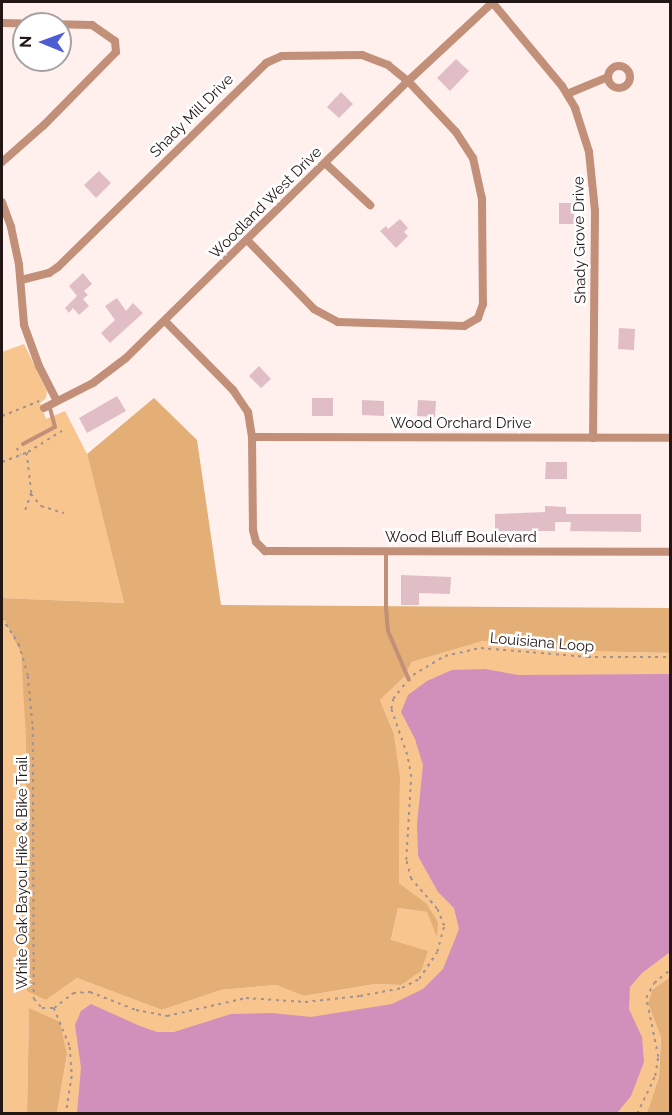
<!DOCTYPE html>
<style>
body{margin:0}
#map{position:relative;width:672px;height:1115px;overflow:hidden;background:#fff0ee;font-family:Raleway,sans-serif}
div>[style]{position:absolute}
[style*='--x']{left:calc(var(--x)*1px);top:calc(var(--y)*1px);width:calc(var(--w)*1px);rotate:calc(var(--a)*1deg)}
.green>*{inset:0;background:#f8c58e}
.forest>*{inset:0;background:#e3af76}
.water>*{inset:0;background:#d090bb}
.building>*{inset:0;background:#e1bec6}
.path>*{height:1.5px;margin-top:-0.75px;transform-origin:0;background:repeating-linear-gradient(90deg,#a09291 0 3px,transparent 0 7.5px)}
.service>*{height:4px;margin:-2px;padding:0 2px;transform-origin:2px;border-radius:2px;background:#c28f78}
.minor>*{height:8px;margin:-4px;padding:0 4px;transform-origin:4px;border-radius:4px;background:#c28f78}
.minor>.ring{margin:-4px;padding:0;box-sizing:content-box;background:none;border:8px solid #c28f78;border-radius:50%}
span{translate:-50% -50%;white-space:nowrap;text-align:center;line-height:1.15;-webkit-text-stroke:5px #fff;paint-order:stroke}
.street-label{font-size:15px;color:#231716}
.frame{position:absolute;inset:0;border:3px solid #231716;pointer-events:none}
.north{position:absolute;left:12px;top:12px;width:60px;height:60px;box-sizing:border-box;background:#fff;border:2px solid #a7a2a2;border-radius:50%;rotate:271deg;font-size:16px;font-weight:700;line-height:24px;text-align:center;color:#231716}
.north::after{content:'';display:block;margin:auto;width:21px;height:27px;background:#4e5dd3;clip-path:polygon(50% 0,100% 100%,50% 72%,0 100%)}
</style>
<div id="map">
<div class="green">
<i style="clip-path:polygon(24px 344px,47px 391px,46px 398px,40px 403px,46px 419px,65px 411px,87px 454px,124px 603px,2px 598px,2px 352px)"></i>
<i style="clip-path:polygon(2px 615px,21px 652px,46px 1000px,77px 978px,162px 1010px,221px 990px,276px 985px,304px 996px,375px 984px,401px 985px,391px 941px,398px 908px,427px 912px,426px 903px,399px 883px,400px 776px,394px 734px,380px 700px,404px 677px,412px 662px,483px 641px,531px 650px,670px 653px,670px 977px,652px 990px,648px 1003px,661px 1036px,659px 1077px,647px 1113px,57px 1113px,67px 1056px,29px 1009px,27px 1113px,2px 1113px)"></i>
</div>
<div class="forest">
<i style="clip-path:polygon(154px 398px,197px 440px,221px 605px,670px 608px,670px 653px,531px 650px,483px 641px,412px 662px,404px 677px,380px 700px,394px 734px,400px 776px,399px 883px,426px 903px,438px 922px,437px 937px,427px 912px,398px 908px,391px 940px,428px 951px,421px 971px,401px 985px,375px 984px,304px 996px,276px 985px,221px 990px,162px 1010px,77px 978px,46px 1000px,27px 991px,26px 738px,21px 653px,2px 615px,2px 598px,124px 603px,87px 454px)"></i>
<i style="clip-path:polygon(670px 977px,670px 1113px,647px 1113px,659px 1077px,661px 1037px,648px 1003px,652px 990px)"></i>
<i style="clip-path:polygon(29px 1008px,60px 1022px,67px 1055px,57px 1113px,27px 1113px)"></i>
</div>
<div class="water">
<i style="clip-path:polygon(485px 669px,518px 675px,670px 674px,670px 952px,642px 973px,630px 987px,629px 1009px,642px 1037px,644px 1062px,631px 1096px,617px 1113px,77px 1113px,81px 1068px,75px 1025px,81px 1011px,91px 1004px,140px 1026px,157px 1032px,174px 1032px,231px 1014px,272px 1013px,311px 1017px,392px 1004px,423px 989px,443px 969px,459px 929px,454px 908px,438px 892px,418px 856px,417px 824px,423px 765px,415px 739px,401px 712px,408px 695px,427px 681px,452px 670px)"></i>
</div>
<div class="building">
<i style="clip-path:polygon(456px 59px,469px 71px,450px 91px,437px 78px)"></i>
<i style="clip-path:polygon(341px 92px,353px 104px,339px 118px,327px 107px)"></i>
<i style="clip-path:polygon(99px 171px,111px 183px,96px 198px,84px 185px)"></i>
<i style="clip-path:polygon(559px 203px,574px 203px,574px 224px,559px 224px)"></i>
<i style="clip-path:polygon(400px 219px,408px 228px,404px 232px,408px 236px,396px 248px,380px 231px,386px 226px,388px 229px)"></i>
<i style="clip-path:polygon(83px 273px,92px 284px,84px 291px,88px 295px,83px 299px,89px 306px,79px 315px,73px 308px,69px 313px,65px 308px,77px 296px,69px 286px)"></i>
<i style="clip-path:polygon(117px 298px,126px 311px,133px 303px,143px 313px,110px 343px,101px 333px,115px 320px,105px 306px)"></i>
<i style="clip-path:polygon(619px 328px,635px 329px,634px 350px,618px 349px)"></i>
<i style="clip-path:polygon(259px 366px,271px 379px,261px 388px,249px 376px)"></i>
<i style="clip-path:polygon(117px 396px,126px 411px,87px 433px,79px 418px)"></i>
<i style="clip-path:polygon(312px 398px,333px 398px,333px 416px,312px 416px)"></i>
<i style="clip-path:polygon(362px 400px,384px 401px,384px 416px,362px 415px)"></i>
<i style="clip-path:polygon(418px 400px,436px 401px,435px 417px,417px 416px)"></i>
<i style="clip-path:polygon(546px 462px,567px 462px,567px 479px,545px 479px)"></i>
<i style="clip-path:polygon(545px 506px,566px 507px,566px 514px,641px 514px,641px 532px,570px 531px,571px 522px,555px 522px,555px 531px,495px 531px,495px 514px,545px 512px)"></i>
<i style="clip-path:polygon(401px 575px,451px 577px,450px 594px,419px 593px,419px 605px,401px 605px)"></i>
</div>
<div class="path">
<i style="--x:2;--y:416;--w:40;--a:-22"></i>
<i style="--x:17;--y:448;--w:8;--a:60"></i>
<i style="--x:2;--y:462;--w:28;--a:-21"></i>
<i style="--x:28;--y:452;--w:40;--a:-32"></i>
<i style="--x:31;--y:494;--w:16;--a:50"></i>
<i style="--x:41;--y:506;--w:24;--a:17"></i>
<i style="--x:25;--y:510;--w:18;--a:-71"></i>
<i style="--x:31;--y:493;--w:44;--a:-96.5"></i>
<i style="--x:2;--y:618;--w:31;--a:57"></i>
<i style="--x:19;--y:644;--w:33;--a:74"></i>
<i style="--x:28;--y:676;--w:51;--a:84.4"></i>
<i style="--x:33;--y:727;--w:272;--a:89.8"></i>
<i style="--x:34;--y:999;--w:12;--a:48"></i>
<i style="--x:42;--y:1008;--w:12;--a:0"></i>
<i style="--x:54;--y:1008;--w:42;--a:67.7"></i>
<i style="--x:70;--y:1047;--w:29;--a:86"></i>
<i style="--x:72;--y:1076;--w:38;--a:99"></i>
<i style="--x:413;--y:675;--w:37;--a:-31"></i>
<i style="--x:445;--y:656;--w:37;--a:-13"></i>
<i style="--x:481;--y:648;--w:107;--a:4.8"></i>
<i style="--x:588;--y:657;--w:82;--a:0"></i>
<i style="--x:54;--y:1008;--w:24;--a:-38"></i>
<i style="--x:73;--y:993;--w:17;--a:-3"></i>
<i style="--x:90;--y:992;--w:49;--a:21.4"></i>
<i style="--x:136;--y:1010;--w:32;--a:11"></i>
<i style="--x:167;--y:1016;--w:81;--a:-12.8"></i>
<i style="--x:246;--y:998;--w:59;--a:3.9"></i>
<i style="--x:305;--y:1002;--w:55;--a:-6.2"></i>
<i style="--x:360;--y:996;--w:43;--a:-10.8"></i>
<i style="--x:402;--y:988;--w:19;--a:-28"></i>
<i style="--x:419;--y:979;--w:32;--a:-56"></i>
<i style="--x:437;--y:952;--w:27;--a:-75"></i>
<i style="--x:444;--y:926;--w:18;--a:-112"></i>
<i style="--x:437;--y:909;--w:40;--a:-131"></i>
<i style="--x:411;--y:879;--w:20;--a:-105"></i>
<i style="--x:406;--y:860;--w:83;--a:-86.6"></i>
<i style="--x:411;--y:777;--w:22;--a:-100"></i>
<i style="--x:407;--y:755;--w:49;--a:-109.2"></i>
<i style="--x:391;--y:709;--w:10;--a:-79"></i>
<i style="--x:393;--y:699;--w:18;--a:-52"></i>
<i style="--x:637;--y:1114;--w:42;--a:-64.7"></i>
<i style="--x:655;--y:1076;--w:19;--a:-81"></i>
<i style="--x:658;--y:1057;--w:60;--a:-101.5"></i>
<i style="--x:646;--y:998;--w:17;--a:-62"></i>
<i style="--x:654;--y:983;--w:21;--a:-39"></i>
</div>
<div class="service">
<i style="--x:23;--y:444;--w:36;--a:-28"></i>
<i style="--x:55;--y:427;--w:23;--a:-105"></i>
<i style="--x:386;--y:553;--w:55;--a:90"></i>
<i style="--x:386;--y:608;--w:23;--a:85"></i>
<i style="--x:388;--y:631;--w:53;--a:66.8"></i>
</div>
<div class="minor">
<i style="--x:492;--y:2;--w:109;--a:50.2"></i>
<i style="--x:562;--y:86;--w:26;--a:59"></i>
<i style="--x:575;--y:108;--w:46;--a:72.3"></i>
<i style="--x:589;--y:152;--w:59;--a:84.2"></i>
<i style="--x:595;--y:211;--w:227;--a:90.5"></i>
<i style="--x:2;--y:23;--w:90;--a:1.3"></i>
<i style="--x:92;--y:25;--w:28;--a:35"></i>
<i style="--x:115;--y:41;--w:11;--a:85"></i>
<i style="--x:116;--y:52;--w:103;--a:134.6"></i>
<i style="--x:44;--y:125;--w:56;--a:138.6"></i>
<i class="ring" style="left:608px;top:66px;width:14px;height:14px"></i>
<i style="--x:567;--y:94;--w:44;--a:-22.5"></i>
<i style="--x:325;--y:163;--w:62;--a:43"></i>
<i style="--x:2;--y:202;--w:27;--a:70"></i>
<i style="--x:11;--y:227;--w:39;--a:78"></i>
<i style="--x:19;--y:265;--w:60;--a:85.2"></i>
<i style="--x:24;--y:325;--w:44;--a:69.9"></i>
<i style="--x:39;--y:366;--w:39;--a:63"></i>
<i style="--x:21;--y:280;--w:29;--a:-14"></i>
<i style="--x:49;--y:273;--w:11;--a:-34"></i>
<i style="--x:58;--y:267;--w:291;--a:-44.4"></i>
<i style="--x:266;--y:63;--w:17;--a:-24"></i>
<i style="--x:282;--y:56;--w:80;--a:-0.7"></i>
<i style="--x:362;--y:55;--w:28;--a:21"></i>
<i style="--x:388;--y:65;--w:26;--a:39"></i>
<i style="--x:408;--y:81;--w:70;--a:46.7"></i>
<i style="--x:456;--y:132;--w:31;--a:57"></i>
<i style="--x:473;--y:158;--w:42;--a:77.6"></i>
<i style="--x:482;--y:199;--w:105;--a:89.5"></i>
<i style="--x:483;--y:304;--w:15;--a:110"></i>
<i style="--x:478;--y:318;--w:16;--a:150"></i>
<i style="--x:464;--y:326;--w:126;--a:-178.2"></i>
<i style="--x:338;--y:322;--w:27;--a:-152"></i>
<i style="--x:314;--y:309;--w:95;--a:-134.1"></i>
<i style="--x:165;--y:321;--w:97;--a:45.4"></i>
<i style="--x:233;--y:390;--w:27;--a:56"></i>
<i style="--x:248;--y:412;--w:25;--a:81"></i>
<i style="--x:252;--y:437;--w:93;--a:89.4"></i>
<i style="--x:253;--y:530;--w:12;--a:76"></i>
<i style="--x:256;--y:542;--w:13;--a:45"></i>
<i style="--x:265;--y:551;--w:405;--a:0.1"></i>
<i style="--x:44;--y:408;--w:55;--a:-27"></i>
<i style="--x:93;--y:383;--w:41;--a:-37.1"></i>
<i style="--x:126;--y:358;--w:395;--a:-44.5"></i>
<i style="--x:408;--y:81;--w:116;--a:-42.9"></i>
<i style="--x:252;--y:437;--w:418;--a:0.1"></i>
</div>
<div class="street-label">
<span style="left:192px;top:116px;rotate:-45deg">Shady Mill Drive</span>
<span style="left:266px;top:203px;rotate:-45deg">Woodland West Drive</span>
<span style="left:580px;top:240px;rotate:-91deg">Shady Grove Drive</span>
<span style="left:461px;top:424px">Wood Orchard Drive</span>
<span style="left:461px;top:538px">Wood Bluff Boulevard</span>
<span style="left:542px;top:643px;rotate:5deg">Louisiana Loop</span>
<span style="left:23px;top:873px;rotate:-90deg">White Oak Bayou Hike &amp; Bike Trail</span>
</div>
<div class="frame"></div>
<div class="north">N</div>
</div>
